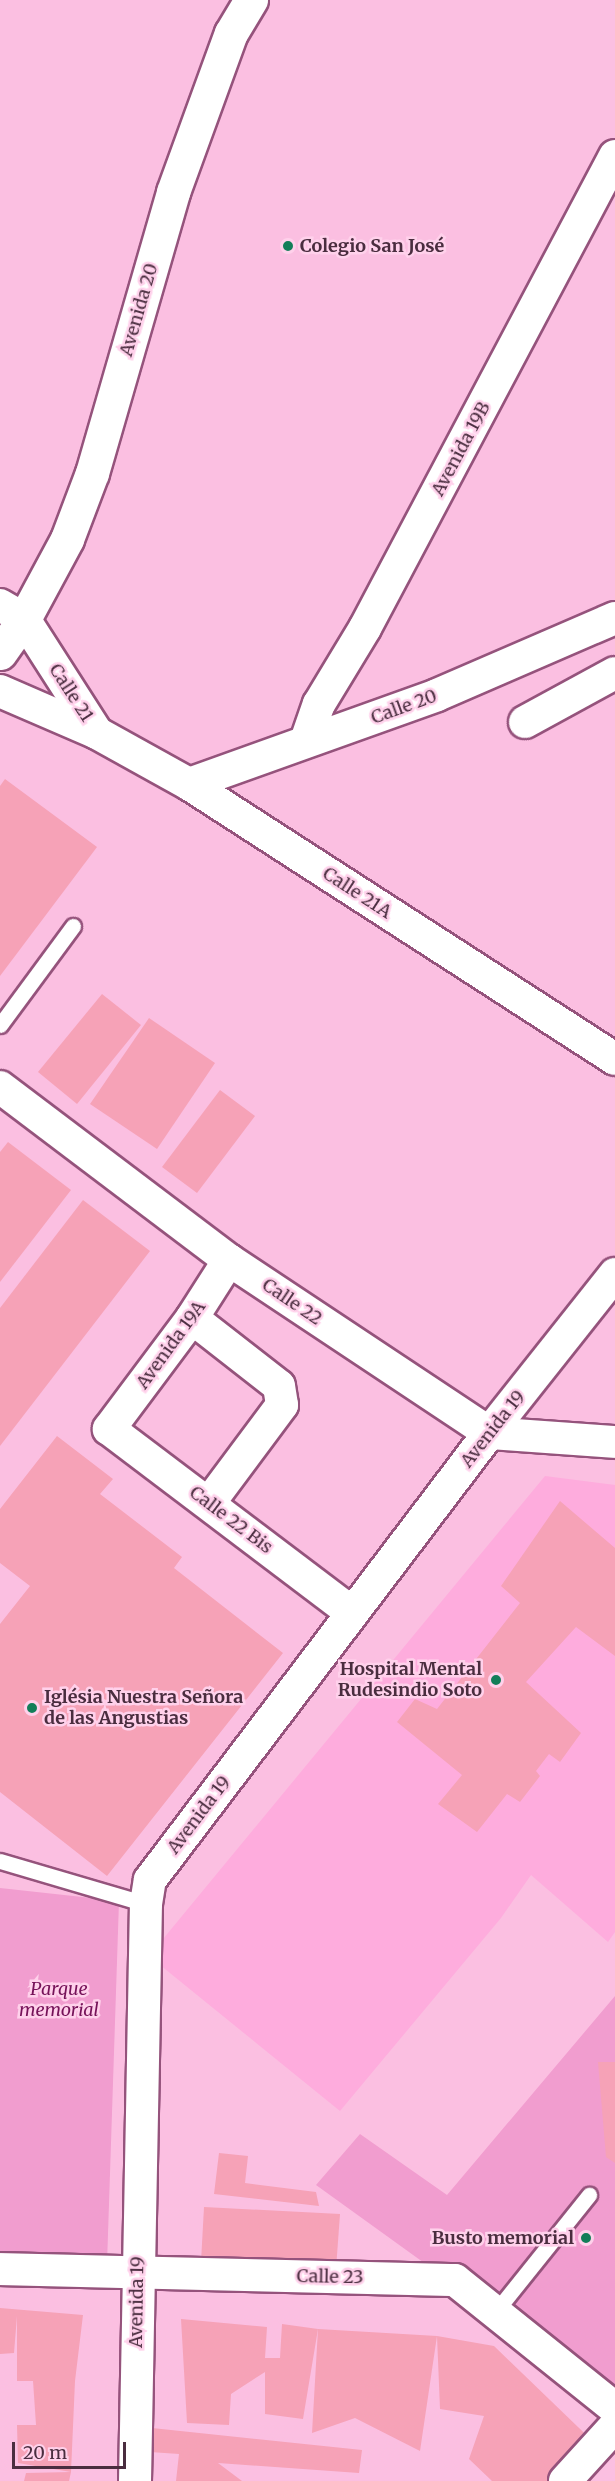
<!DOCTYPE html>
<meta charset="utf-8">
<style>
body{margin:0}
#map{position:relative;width:615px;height:2481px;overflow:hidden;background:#fbbfe1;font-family:Merriweather,serif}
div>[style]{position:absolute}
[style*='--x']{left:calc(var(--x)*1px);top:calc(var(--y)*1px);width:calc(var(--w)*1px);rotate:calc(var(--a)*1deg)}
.built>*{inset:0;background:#feacdd}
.green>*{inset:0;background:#f19dcf}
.building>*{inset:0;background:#f6a2b7}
.roads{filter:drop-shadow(2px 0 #95537c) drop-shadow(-2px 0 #95537c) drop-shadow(0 2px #95537c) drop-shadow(0 -2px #95537c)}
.service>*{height:15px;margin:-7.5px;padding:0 7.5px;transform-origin:7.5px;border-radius:7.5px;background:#fff}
.minor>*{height:32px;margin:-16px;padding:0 16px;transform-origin:16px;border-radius:16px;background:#fff}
.secondary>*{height:33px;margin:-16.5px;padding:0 16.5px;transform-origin:16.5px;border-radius:16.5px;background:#fff}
.dots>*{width:16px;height:16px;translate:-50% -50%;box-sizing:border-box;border:3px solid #ffd1eb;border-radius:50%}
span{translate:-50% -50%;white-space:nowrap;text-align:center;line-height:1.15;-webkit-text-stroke:5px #ffd1eb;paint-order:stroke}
.poi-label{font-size:18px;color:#4a2d3f;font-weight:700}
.left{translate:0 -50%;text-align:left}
.right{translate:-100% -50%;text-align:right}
.street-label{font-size:18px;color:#4a2d3f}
.park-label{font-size:18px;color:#761259;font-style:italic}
.scale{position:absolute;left:12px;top:2442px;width:114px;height:27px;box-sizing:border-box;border:3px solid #4a2d3f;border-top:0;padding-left:8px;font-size:18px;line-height:21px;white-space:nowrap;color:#4a2d3f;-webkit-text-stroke:4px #ffd1eb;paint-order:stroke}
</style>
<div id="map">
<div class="built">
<i style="clip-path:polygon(545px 1476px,615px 1485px,615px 1932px,608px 1942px,531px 1875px,501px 1918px,340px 2111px,149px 1956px)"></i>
</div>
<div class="green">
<i style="clip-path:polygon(0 1888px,119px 1901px,107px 2264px,0 2259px)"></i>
<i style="clip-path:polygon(615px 1996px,615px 2422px,452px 2283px,316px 2185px,360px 2134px,447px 2195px)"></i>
</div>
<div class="building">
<i style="clip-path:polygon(5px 779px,97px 847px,0 976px,0 786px)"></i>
<i style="clip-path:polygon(102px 994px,141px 1025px,77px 1104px,38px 1072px)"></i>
<i style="clip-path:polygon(149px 1018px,215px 1063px,157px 1149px,90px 1104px)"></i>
<i style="clip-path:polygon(220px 1090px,255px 1116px,197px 1193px,162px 1167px)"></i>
<i style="clip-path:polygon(8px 1142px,71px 1190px,0 1282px,0 1152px)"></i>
<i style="clip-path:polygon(83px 1200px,150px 1251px,0 1446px,0 1308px)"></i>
<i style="clip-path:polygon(57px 1436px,113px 1479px,100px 1494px,182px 1557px,174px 1568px,283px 1653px,107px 1876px,0 1792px,0 1624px,30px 1586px,0 1563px,0 1509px)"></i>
<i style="clip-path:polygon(560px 1501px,615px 1548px,615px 1656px,576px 1627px,526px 1682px,581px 1733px,560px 1762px,549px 1754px,536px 1771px,540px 1776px,520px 1802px,507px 1794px,477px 1832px,438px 1804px,462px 1775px,397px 1722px,415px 1699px,437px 1709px,520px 1603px,501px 1586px)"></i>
<i style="clip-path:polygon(598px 2062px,615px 2062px,615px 2163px,606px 2157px)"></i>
<i style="clip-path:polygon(219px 2153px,248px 2156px,245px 2183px,316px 2192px,319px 2206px,214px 2194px)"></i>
<i style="clip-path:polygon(204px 2207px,340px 2214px,336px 2269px,201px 2262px)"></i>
<i style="clip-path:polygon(0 2308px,83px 2315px,75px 2381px,71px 2472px,69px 2481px,24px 2481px,26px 2473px,71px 2472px,18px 2463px,17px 2425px,36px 2425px,33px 2381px,17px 2381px,17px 2316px,14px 2353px,0 2354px)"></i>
<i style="clip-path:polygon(181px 2319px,267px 2327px,265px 2358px,280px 2358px,282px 2324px,318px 2329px,303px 2419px,265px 2414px,265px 2372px,231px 2394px,229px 2425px,187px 2423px)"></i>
<i style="clip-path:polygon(318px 2329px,437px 2336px,494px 2346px,606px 2454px,585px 2481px,492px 2481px,469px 2459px,484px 2416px,440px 2409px,437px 2336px,420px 2451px,355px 2418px,312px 2433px)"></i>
<i style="clip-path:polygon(152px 2428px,362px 2450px,359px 2473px,218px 2463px,242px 2481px,176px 2481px,179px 2454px,150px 2452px)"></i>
</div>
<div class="roads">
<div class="service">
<i style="--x:0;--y:1025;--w:123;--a:-53.6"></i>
<i style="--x:0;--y:1861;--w:152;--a:16.4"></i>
<i style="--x:496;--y:2311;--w:149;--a:-51.3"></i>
</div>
<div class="minor">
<i style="--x:0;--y:605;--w:28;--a:30"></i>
<i style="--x:24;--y:619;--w:135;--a:57.4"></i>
<i style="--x:0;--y:691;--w:106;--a:23.4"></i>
<i style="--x:97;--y:733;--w:105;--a:29"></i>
<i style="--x:189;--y:784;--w:507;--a:32.84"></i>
<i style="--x:525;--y:722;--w:102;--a:-28.6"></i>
<i style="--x:306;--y:741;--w:39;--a:-71"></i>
<i style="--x:319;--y:704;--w:89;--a:-58.8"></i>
<i style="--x:365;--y:628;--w:534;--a:-62.09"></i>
<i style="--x:189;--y:784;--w:263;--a:-19.7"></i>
<i style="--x:437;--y:695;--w:194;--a:-23.4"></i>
<i style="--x:0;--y:1087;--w:287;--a:37.1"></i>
<i style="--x:229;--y:1260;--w:312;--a:33.6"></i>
<i style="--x:489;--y:1433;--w:126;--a:4.1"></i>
<i style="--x:229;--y:1260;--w:69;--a:122.5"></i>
<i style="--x:192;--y:1318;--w:139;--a:126.8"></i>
<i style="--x:109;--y:1429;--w:305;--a:37.1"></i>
<i style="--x:192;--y:1318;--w:110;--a:38"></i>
<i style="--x:279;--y:1386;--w:19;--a:81"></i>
<i style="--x:282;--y:1405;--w:122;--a:126.7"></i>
<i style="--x:0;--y:2269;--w:455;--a:1.4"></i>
<i style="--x:455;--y:2280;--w:205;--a:38.7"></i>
<i style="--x:135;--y:2481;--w:577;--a:-88.91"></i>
<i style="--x:146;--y:1904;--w:24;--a:-81"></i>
<i style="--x:150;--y:1880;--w:561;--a:-52.82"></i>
<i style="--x:489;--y:1433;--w:203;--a:-51.6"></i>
<i style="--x:565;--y:2481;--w:74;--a:-47.7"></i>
</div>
<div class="secondary">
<i style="--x:0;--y:653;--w:42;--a:-54.8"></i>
<i style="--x:24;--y:619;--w:91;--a:-61.7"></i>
<i style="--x:67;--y:539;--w:71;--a:-69.3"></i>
<i style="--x:92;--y:473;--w:292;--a:-73.9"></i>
<i style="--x:173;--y:192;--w:169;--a:-70"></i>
<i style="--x:231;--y:33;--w:39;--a:-59"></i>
</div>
</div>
<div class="dots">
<i style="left:288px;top:246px;background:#137e59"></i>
<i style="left:496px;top:1680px;background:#137e59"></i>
<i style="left:32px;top:1708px;background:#137e59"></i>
<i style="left:586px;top:2238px;background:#137e59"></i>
</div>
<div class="poi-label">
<span class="left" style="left:300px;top:246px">Colegio San José</span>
<span class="right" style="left:482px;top:1680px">Hospital Mental<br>Rudesindio Soto</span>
<span class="left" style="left:44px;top:1708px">Iglésia Nuestra Señora<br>de las Angustias</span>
<span class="right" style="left:574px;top:2238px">Busto memorial</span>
</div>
<div class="street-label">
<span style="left:139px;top:310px;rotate:-74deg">Avenida 20</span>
<span style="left:461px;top:449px;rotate:-62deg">Avenida 19B</span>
<span style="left:71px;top:693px;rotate:57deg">Calle 21</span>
<span style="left:404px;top:707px;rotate:-20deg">Calle 20</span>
<span style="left:357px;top:893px;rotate:33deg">Calle 21A</span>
<span style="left:292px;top:1302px;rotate:34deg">Calle 22</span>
<span style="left:171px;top:1345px;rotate:-54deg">Avenida 19A</span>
<span style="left:493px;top:1429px;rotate:-52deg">Avenida 19</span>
<span style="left:231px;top:1520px;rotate:37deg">Calle 22 Bis</span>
<span style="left:199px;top:1815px;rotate:-53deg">Avenida 19</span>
<span style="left:330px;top:2277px;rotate:1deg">Calle 23</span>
<span style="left:137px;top:2302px;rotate:-89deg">Avenida 19</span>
</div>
<div class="park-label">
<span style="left:59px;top:2000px">Parque<br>memorial</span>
</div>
<div class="scale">20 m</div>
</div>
